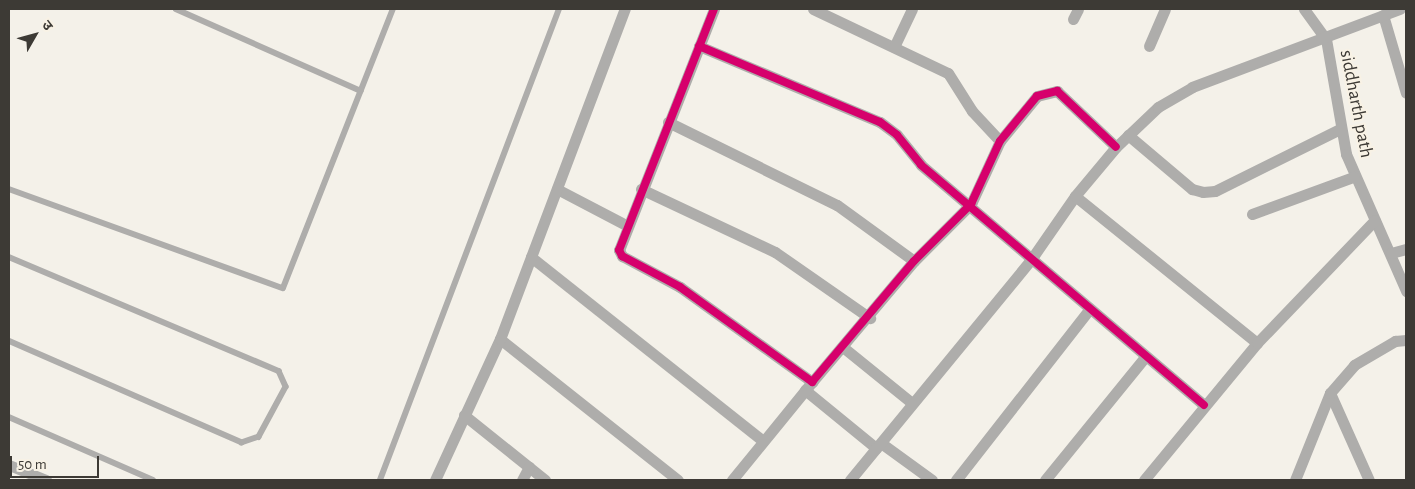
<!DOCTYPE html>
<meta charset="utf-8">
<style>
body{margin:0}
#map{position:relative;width:1415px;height:489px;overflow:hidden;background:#f4f1e9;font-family:"Alegreya Sans","Noto Sans Devanagari",sans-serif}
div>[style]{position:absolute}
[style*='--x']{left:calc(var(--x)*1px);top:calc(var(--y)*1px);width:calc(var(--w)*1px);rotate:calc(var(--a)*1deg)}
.lane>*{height:5.5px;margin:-2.75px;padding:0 2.75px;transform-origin:2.75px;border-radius:2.75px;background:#aeadab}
.street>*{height:11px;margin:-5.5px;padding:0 5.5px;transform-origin:5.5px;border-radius:5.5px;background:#aeadab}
.cycleway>*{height:8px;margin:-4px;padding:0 4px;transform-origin:4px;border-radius:4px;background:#d6006c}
span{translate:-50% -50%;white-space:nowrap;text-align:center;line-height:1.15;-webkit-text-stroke:4px #f8f2e5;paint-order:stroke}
.street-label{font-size:19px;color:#3d3a35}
.frame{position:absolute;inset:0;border:10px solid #3d3a35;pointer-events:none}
.north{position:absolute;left:10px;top:10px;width:50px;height:50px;-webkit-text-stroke:4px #f8f2e5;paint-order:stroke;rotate:52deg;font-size:14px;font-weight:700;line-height:20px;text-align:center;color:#3d3a35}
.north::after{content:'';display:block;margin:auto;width:18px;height:22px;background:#3d3a35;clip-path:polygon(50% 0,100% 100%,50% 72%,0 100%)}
.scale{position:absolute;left:10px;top:456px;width:89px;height:22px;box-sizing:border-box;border:2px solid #3d3a35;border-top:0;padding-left:6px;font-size:15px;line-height:18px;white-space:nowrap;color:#3d3a35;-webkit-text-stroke:4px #f8f2e5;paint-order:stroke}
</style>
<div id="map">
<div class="lane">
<i style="--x:176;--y:9;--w:202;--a:23.9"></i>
<i style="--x:9;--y:189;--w:291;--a:19.9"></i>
<i style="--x:283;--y:288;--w:300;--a:-68.5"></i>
<i style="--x:9;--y:257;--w:293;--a:22.9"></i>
<i style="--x:279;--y:371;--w:17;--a:66"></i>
<i style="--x:286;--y:387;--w:57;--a:118.4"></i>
<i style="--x:259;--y:437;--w:18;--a:161"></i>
<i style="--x:242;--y:443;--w:254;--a:-156.4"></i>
<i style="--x:9;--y:417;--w:157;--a:23.6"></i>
<i style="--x:380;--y:480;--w:504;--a:-69.19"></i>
</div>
<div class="street">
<i style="--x:714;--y:9;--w:259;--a:111.5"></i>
<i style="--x:619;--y:250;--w:7;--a:63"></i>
<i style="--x:622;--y:256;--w:66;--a:28.1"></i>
<i style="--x:680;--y:287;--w:163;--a:35.7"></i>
<i style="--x:812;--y:382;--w:158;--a:-49.9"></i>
<i style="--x:914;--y:261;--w:81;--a:-45"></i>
<i style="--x:971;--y:204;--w:69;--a:-65.3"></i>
<i style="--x:1000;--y:141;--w:58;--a:-50.6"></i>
<i style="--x:1037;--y:96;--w:21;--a:-14"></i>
<i style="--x:1057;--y:91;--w:81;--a:43.5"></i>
<i style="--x:813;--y:9;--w:149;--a:25.4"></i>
<i style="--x:948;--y:73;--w:45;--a:57.7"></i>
<i style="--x:972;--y:111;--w:41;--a:47"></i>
<i style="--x:1304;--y:9;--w:37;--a:54"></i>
<i style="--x:1326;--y:39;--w:117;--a:80.1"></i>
<i style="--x:1346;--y:154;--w:150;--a:66.3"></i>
<i style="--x:1383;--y:15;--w:81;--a:73.6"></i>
<i style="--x:1073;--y:19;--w:11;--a:-63"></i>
<i style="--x:699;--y:46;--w:196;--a:22.8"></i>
<i style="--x:880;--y:122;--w:21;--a:37"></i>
<i style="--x:897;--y:135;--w:38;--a:51"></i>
<i style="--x:921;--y:165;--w:371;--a:40.3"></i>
<i style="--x:1149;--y:46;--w:40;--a:-66.6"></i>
<i style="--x:894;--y:47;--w:42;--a:-64.7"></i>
<i style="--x:668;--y:122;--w:188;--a:26.2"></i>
<i style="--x:837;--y:205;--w:95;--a:36"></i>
<i style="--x:1128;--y:135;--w:84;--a:40.2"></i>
<i style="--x:1192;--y:189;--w:11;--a:15"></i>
<i style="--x:1203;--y:192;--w:12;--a:-5"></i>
<i style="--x:1215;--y:191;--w:140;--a:-26.4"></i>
<i style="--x:557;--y:189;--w:78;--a:27.6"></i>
<i style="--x:641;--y:189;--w:148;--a:25.2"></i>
<i style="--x:775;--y:252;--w:116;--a:34.8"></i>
<i style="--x:1075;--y:196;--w:234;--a:38.9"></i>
<i style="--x:1252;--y:214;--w:108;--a:-20.1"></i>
<i style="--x:1391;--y:253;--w:16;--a:-15"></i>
<i style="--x:531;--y:257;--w:296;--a:38.4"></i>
<i style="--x:500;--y:339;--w:227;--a:38.4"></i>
<i style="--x:844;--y:348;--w:87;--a:39"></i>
<i style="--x:805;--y:390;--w:92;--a:39.2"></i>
<i style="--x:1330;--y:393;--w:95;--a:65.9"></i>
<i style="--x:464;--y:415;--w:104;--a:38.7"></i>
<i style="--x:881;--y:443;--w:63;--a:36"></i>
<i style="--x:9;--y:465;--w:40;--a:22"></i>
<i style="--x:435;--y:480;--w:155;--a:-65.3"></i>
<i style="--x:500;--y:339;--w:353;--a:-69.3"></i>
<i style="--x:522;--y:480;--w:15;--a:-62"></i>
<i style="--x:732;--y:480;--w:127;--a:-50.8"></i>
<i style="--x:850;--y:480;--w:283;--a:-50.6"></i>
<i style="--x:1030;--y:261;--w:79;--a:-55.3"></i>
<i style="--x:1075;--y:196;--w:64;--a:-50.1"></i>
<i style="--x:1116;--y:147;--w:58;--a:-43.6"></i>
<i style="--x:1158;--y:107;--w:39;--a:-30"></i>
<i style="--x:1192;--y:87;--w:222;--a:-20.6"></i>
<i style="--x:956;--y:480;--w:214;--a:-52"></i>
<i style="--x:1045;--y:480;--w:157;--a:-50.9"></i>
<i style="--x:1144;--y:480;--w:178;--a:-50.5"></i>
<i style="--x:1257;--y:343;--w:170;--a:-46.2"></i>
<i style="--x:1295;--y:480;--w:94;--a:-68.1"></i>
<i style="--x:1330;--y:393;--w:37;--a:-49"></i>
<i style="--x:1354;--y:365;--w:48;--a:-30.3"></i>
<i style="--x:1395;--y:341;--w:11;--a:-5"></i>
</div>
<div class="cycleway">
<i style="--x:714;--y:9;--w:259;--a:111.5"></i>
<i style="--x:619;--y:250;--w:7;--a:63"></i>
<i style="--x:622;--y:256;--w:66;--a:28.1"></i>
<i style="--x:680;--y:287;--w:163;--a:35.7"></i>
<i style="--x:812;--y:382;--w:158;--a:-49.9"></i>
<i style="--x:914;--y:261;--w:81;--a:-45"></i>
<i style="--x:971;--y:204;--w:69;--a:-65.3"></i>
<i style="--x:1000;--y:141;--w:58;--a:-50.6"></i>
<i style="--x:1037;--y:96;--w:21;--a:-14"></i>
<i style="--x:1057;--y:91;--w:81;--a:43.5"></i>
<i style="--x:699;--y:46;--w:196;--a:22.8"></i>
<i style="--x:880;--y:122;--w:21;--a:37"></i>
<i style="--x:897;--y:135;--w:38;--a:51"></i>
<i style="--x:921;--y:165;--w:371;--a:40.3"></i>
</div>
<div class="street-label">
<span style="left:1356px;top:104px;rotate:79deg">siddharth path</span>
</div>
<div class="frame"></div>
<div class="north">उ</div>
<div class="scale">50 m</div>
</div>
